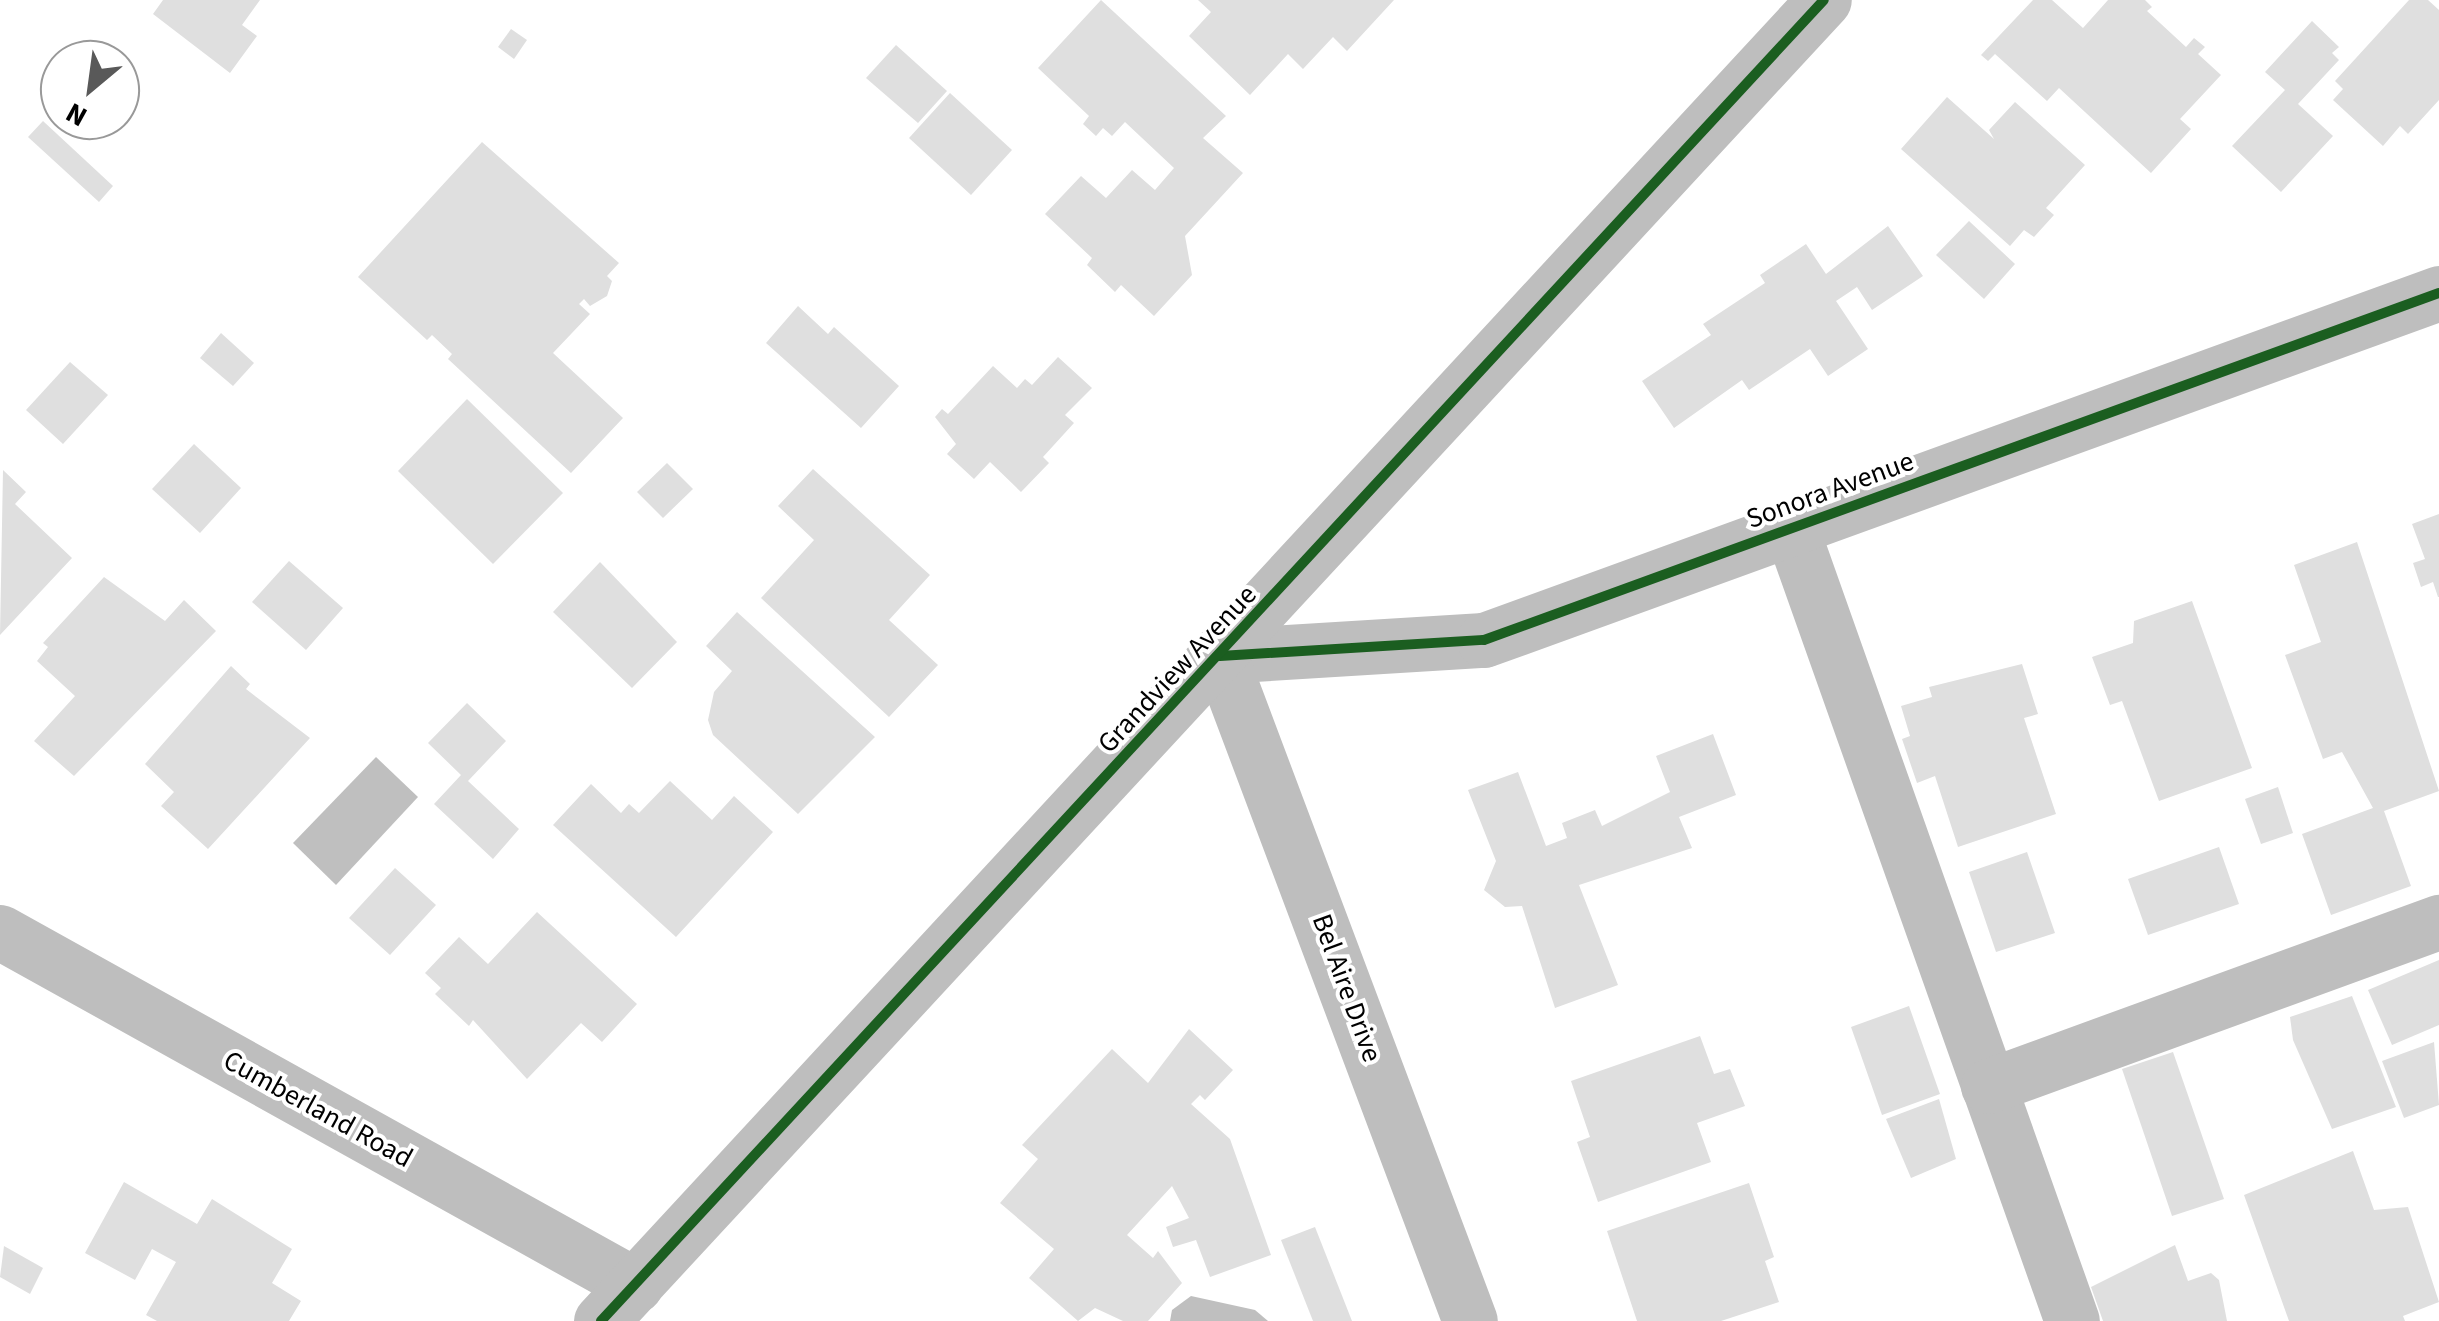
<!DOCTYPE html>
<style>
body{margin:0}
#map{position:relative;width:2439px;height:1321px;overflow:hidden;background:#fff;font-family:"Source Sans 3",sans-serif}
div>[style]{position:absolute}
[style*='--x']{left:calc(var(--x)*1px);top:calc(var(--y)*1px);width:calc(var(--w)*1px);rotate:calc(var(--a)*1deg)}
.water>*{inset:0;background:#bfbfbf}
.building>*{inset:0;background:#dfdfdf}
.minor>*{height:55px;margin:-27.5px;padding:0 27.5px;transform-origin:27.5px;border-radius:27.5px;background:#bebebe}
.cycleway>*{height:10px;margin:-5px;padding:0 5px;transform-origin:5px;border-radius:5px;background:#1b5e20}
span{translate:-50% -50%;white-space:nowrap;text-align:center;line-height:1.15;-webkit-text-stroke:8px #fff;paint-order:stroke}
.street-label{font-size:28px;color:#000}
.north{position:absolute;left:40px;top:40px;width:100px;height:100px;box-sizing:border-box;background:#fff;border:2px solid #999;border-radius:50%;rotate:209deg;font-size:28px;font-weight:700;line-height:40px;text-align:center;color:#000}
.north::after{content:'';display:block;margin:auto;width:35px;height:45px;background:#595959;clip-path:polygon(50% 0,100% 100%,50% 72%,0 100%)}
</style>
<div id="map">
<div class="water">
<i style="clip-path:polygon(376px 757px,418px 797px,336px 885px,293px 843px)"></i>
<i style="clip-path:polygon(1191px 1296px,1255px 1310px,1268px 1321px,1170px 1321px,1172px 1310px)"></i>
</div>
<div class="building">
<i style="clip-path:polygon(163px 0,260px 0,242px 25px,257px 36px,230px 73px,153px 14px)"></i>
<i style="clip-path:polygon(1101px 0,1226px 116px,1203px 138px,1243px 173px,1185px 236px,1192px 275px,1154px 316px,1121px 285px,1115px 292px,1087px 265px,1092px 258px,1045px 214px,1081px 176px,1106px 198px,1132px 170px,1155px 190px,1174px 168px,1125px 122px,1112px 136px,1103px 128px,1096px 136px,1083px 124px,1089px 116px,1038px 68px)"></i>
<i style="clip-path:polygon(1198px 0,1394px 0,1347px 51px,1333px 37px,1303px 69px,1288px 54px,1250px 95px,1189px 36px,1211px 12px)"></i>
<i style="clip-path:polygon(2033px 0,2052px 0,2083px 28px,2108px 0,2145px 0,2152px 7px,2147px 11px,2186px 47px,2194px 38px,2205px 47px,2198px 54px,2221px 75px,2180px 119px,2191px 129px,2151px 173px,2059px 88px,2047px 101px,1995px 54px,1988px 61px,1981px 55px)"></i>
<i style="clip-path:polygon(2409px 0,2428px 0,2439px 10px,2439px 100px,2408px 134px,2400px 126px,2383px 146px,2333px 100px,2343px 89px,2335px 81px)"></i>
<i style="clip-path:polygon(2312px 21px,2339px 47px,2332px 53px,2339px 60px,2298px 104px,2333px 136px,2281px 192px,2232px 146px,2285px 90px,2265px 72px)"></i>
<i style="clip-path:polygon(511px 29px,527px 40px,514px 59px,498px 47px)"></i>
<i style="clip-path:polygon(896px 45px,947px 91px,918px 123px,866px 78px)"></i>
<i style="clip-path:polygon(950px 93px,1012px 150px,971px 195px,909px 138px)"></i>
<i style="clip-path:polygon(1947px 97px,1994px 139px,1989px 130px,2015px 102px,2085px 165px,2046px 208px,2054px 215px,2034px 237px,2024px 230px,2010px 246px,1901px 149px)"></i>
<i style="clip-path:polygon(43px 121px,113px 186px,99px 202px,28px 137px)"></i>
<i style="clip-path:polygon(482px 142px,619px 263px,607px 276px,612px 281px,607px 296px,590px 306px,584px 299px,579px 304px,590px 314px,553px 353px,623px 418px,571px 473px,448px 359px,452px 354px,432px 335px,427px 340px,358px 277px)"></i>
<i style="clip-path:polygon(1969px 221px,2015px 264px,1984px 299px,1936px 255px)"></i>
<i style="clip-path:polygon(1888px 226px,1923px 276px,1872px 310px,1857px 287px,1836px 301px,1868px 349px,1828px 376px,1810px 349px,1749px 390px,1742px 380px,1674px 428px,1642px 381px,1711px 335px,1703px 324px,1765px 283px,1760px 275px,1806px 244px,1826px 274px)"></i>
<i style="clip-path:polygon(798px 306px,828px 334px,834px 327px,899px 386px,861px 428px,766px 343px)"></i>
<i style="clip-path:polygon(221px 333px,254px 363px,233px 386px,200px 358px)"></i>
<i style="clip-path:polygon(1058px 357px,1092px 388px,1065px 415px,1074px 423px,1043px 457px,1049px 463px,1021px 492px,990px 462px,974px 479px,947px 454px,956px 444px,935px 417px,942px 409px,948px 414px,993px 366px,1017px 388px,1025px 379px,1032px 385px)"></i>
<i style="clip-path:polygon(70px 362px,108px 395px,63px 444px,26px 410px)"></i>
<i style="clip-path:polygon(467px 399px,563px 493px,493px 564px,398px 471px)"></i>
<i style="clip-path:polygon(194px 444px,241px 488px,200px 533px,152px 489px)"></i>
<i style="clip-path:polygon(667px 463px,693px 489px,663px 518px,637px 492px)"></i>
<i style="clip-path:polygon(813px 469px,930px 575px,889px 620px,938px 665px,889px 717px,761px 598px,814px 540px,778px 506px)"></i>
<i style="clip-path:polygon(3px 470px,26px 492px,15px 504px,72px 558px,0 635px)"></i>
<i style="clip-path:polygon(2439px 514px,2439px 597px,2438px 597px,2433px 582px,2421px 587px,2413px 563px,2425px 559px,2412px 524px)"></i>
<i style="clip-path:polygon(2357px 542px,2439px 791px,2384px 811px,2411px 886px,2331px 915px,2302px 834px,2373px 808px,2342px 752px,2323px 759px,2285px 655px,2321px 642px,2294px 565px)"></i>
<i style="clip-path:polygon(289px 561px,343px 608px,306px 650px,252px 602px)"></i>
<i style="clip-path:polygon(600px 562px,677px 642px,632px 688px,553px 612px)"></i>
<i style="clip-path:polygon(104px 577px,165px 621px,184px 600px,216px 631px,74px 776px,34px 741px,75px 696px,37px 661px,48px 647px,43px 643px)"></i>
<i style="clip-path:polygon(2192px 601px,2252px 768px,2159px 801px,2122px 701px,2110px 705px,2092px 657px,2133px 643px,2134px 621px)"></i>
<i style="clip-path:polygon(737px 612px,875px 737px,798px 814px,713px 735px,708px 720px,714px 692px,732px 671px,706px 646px)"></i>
<i style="clip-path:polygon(2022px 664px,2038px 714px,2024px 718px,2056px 814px,1958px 847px,1935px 776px,1917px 783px,1902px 739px,1910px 736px,1901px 706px,1932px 697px,1929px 687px)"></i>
<i style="clip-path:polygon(231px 666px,250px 684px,246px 689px,310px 738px,208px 849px,161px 806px,174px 792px,145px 764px)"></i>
<i style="clip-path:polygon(467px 703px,506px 741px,468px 781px,519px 829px,493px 859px,434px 804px,461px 775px,428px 743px)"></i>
<i style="clip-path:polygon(1713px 734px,1736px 795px,1679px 817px,1692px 848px,1579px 885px,1618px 985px,1555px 1008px,1522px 906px,1505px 907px,1484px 890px,1496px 861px,1468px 790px,1518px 772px,1546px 846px,1567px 838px,1562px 823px,1595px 810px,1602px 826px,1670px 792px,1656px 756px)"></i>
<i style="clip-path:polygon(670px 781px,712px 820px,734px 796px,773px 832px,676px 937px,553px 825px,591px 784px,621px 813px,629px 804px,639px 813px)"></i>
<i style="clip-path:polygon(2278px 787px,2293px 833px,2261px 844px,2245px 799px)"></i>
<i style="clip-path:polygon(2219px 847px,2239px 904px,2148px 935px,2128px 879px)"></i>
<i style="clip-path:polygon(2027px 852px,2055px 933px,1996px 952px,1969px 872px)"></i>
<i style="clip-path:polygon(395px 868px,436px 905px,390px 955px,349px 918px)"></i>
<i style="clip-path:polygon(537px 912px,637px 1004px,602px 1042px,581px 1023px,527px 1079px,473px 1020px,469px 1026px,435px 994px,441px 988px,425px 973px,459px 937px,488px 964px)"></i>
<i style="clip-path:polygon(2439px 960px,2439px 1025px,2392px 1045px,2368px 990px)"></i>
<i style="clip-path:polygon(2352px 996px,2396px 1107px,2332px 1129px,2293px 1040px,2290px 1017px)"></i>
<i style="clip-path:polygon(1909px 1006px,1940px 1094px,1882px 1115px,1851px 1027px)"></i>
<i style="clip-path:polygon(1189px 1029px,1233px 1070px,1205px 1100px,1200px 1095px,1191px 1104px,1230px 1139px,1271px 1255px,1210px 1277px,1196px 1240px,1173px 1247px,1166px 1227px,1189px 1218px,1172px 1186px,1127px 1235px,1153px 1258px,1158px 1251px,1182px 1283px,1148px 1321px,1123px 1321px,1095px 1308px,1078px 1321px,1029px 1278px,1054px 1249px,1000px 1203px,1038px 1159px,1022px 1145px,1112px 1049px,1148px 1083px)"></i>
<i style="clip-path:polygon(1700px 1036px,1714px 1074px,1730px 1069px,1745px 1106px,1697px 1123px,1711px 1162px,1598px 1202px,1577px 1142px,1590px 1137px,1571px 1081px)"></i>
<i style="clip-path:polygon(2434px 1042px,2439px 1105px,2404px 1118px,2382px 1061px)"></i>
<i style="clip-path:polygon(2173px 1052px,2224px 1199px,2172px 1216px,2122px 1069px)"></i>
<i style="clip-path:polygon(1939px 1099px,1956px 1159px,1911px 1178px,1886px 1119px)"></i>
<i style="clip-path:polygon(2353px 1151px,2374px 1210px,2408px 1207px,2439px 1302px,2403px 1316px,2405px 1321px,2289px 1321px,2244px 1195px)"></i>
<i style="clip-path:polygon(124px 1182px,197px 1224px,212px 1199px,292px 1249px,272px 1283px,301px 1301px,289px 1321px,157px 1321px,146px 1315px,176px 1262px,152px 1249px,135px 1280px,85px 1253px)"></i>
<i style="clip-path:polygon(1749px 1183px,1774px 1257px,1765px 1261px,1779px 1302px,1721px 1321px,1637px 1321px,1607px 1231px)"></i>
<i style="clip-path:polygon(1315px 1227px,1352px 1321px,1313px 1321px,1281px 1240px)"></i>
<i style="clip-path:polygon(2175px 1245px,2188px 1281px,2211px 1273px,2219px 1280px,2227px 1321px,2103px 1321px,2091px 1287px)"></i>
<i style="clip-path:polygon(4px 1246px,43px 1268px,30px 1294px,0 1277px)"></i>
</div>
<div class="minor">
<i style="--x:1791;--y:528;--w:841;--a:70.49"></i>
<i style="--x:1220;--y:656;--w:264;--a:-3.5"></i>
<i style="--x:1484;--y:640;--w:1016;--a:-19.97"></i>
<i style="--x:1220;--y:656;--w:710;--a:69.4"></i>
<i style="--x:0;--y:932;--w:727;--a:29.07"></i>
<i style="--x:1988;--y:1086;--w:480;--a:-20"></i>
<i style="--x:601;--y:1321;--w:1800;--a:-47.21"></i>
</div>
<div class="cycleway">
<i style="--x:1220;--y:656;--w:264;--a:-3.5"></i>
<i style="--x:1484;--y:640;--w:1016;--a:-19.97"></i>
<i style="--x:601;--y:1321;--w:1800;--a:-47.21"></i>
</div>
<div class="street-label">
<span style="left:1830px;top:490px;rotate:-20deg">Sonora Avenue</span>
<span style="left:1177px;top:669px;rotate:-47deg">Grandview Avenue</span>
<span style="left:1347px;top:988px;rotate:70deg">Bel Aire Drive</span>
<span style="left:318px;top:1109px;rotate:29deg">Cumberland Road</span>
</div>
<div class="north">N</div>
</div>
